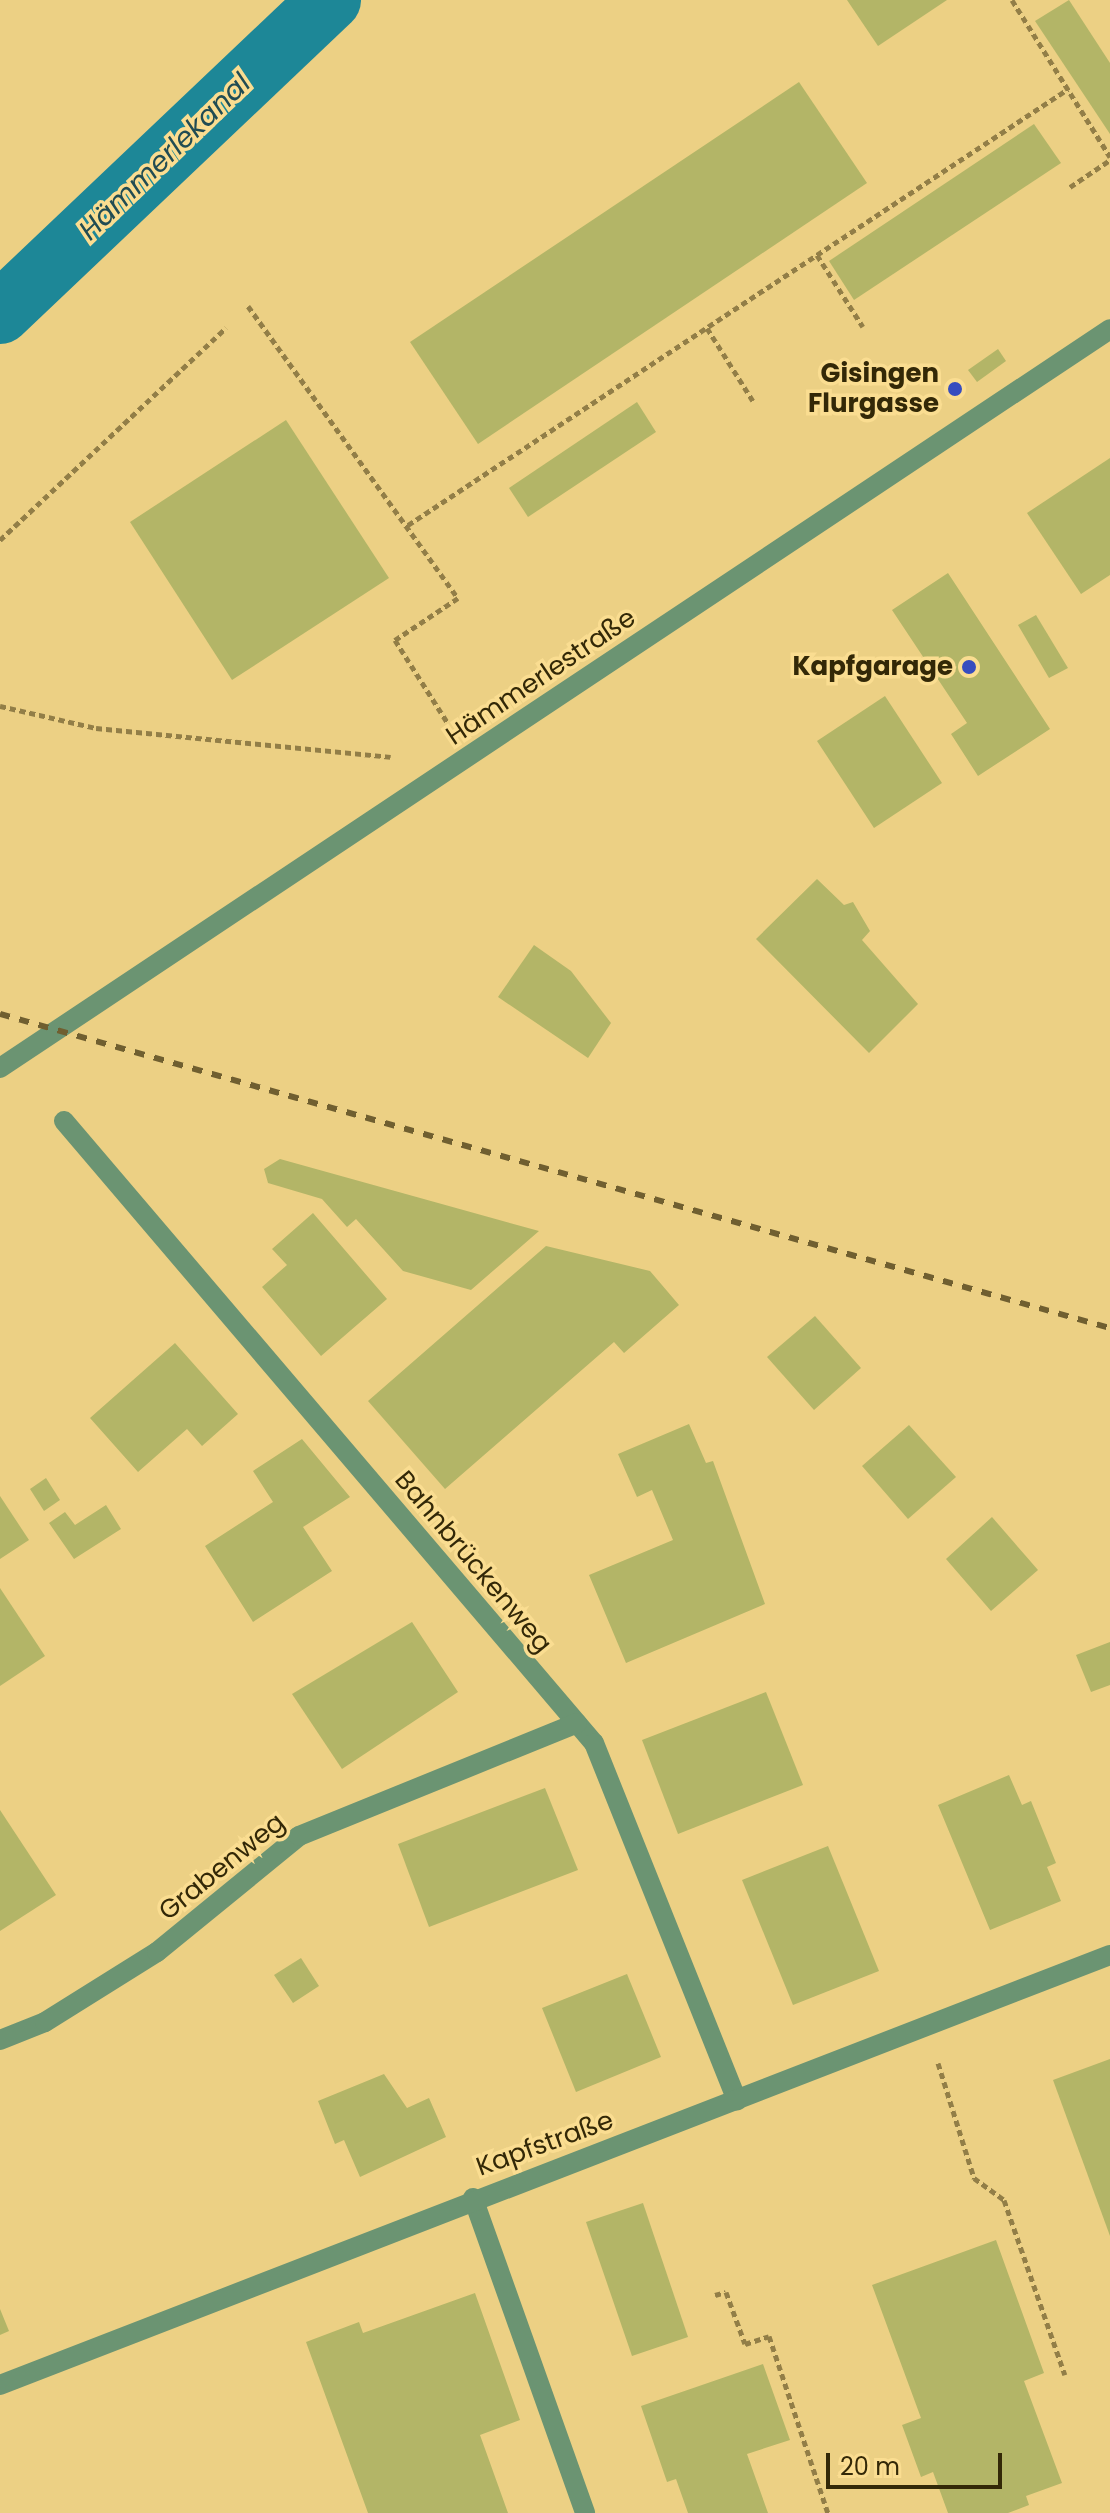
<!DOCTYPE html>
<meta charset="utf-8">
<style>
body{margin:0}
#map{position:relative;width:1110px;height:2513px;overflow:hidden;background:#ecd084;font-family:Poppins,sans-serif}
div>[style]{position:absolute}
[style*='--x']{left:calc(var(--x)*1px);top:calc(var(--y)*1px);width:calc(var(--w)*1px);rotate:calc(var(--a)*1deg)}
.canal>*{height:62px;margin:-31px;padding:0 31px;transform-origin:31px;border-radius:31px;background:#1d8797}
.building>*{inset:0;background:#b3b567}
.path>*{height:5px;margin-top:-2.5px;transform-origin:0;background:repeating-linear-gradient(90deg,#927e47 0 6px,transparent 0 10px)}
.minor>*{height:20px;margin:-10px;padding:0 10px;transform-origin:10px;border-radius:10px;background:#6b9472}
.rail>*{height:6px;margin-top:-3px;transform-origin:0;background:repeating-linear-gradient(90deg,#705f30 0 10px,transparent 0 20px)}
.dots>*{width:22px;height:22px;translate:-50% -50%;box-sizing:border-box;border:4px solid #fadd91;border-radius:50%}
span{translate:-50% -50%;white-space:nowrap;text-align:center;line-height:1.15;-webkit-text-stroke:7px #fadd91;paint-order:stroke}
.poi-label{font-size:26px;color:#332807;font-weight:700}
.right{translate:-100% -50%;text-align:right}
.street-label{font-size:26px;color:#332807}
.water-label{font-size:28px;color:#214c53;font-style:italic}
.scale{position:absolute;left:826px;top:2453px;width:176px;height:36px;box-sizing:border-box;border:4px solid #332807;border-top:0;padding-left:10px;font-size:24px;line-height:28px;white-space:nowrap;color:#332807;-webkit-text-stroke:6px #fadd91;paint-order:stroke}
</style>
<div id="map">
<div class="canal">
<i style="--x:0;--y:313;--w:455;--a:-43.5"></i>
</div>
<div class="building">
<i style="clip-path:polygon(847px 0,947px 0,878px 46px)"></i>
<i style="clip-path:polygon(1069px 0,1110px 63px,1110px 134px,1035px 21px)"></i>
<i style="clip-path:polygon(799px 82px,867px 183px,478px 444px,410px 342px)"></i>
<i style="clip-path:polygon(1034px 124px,1061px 163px,854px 300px,829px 261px)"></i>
<i style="clip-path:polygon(998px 349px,1006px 361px,977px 382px,968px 370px)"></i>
<i style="clip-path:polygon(637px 402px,656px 432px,528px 517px,509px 488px)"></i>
<i style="clip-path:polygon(286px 420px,389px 578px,232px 680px,130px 522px)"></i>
<i style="clip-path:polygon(1110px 458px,1110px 575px,1081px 594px,1027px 513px)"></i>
<i style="clip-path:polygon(948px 573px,1050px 729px,978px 776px,951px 734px,967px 723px,892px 610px)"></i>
<i style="clip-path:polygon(1036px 615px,1068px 668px,1049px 678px,1018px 625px)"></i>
<i style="clip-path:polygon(885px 696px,942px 783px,874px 828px,817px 741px)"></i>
<i style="clip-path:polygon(817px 879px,844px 905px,853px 902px,870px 931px,862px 940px,918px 1004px,869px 1053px,756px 939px)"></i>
<i style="clip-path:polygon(534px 945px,571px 971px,611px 1023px,588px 1058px,498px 997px)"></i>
<i style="clip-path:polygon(280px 1159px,539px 1231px,471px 1290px,403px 1271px,356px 1219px,347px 1227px,322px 1199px,268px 1183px,264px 1169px)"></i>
<i style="clip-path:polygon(313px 1213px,387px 1299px,321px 1356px,262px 1287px,287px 1265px,272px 1249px)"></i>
<i style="clip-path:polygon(546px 1246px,650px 1271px,679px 1305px,624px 1353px,614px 1342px,445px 1489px,368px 1401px)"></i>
<i style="clip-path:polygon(815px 1316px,861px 1368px,814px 1410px,767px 1357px)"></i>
<i style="clip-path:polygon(175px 1343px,238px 1414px,202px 1446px,187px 1429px,138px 1472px,90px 1418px)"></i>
<i style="clip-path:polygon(689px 1424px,706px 1463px,713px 1461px,765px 1604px,626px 1663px,589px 1575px,673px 1540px,652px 1490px,637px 1497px,618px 1454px)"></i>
<i style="clip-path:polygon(909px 1425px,956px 1477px,908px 1519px,862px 1466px)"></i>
<i style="clip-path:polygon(302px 1439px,350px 1497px,303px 1527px,332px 1571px,253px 1622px,205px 1546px,273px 1502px,253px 1471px)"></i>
<i style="clip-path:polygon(46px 1478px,60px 1500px,44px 1511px,30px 1489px)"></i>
<i style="clip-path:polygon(0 1496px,29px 1540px,0 1559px)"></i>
<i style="clip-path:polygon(106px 1505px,121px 1529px,74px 1559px,49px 1523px,65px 1512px,75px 1525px)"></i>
<i style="clip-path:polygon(992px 1517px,1038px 1570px,991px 1611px,946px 1559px)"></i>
<i style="clip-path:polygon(0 1588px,45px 1656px,0 1686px)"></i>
<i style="clip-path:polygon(412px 1622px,458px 1692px,342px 1769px,292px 1694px)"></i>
<i style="clip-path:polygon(1110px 1642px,1110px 1685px,1091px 1692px,1076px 1655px)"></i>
<i style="clip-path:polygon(766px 1692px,803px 1785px,678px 1834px,642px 1740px)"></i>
<i style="clip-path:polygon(1009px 1775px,1022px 1805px,1031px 1801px,1056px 1863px,1047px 1867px,1061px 1901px,990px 1930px,938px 1805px)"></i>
<i style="clip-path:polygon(545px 1788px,578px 1870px,429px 1927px,398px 1844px)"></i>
<i style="clip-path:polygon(0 1810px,56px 1895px,0 1931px)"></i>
<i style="clip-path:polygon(828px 1846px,879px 1971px,793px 2005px,742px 1880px)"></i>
<i style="clip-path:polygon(301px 1958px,319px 1986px,293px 2003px,274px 1975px)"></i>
<i style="clip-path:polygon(627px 1974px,661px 2057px,576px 2092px,542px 2008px)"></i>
<i style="clip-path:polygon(1110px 2059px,1110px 2236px,1053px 2080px)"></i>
<i style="clip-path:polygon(384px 2074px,407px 2108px,429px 2098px,446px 2137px,360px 2177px,344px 2140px,335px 2144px,318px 2101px)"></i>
<i style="clip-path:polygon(643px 2203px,688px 2337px,632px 2356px,586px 2222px)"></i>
<i style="clip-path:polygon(996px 2240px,1044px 2373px,1024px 2381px,1062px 2483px,1026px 2496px,1029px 2505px,1008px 2513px,948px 2513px,933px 2472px,921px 2477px,902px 2425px,921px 2418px,872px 2285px)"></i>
<i style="clip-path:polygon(475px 2293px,520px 2420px,480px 2435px,508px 2513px,368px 2513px,306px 2342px,359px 2322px,363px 2333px)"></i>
<i style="clip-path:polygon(0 2309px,9px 2331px,0 2335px)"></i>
<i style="clip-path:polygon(763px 2364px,790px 2440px,747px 2454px,768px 2513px,688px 2513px,676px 2479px,667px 2482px,641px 2406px)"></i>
</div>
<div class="path">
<i style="--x:1012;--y:0;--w:185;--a:58"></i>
<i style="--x:1070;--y:187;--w:48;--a:-34"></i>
<i style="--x:817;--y:255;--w:85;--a:57.4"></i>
<i style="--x:248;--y:306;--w:360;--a:54.3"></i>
<i style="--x:458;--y:598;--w:76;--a:146.3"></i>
<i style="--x:395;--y:640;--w:97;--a:57.6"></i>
<i style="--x:707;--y:328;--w:86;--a:57.8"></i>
<i style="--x:408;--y:525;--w:791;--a:-33.45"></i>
<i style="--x:0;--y:540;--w:310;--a:-43.2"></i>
<i style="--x:0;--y:706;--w:98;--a:12.9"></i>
<i style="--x:96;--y:728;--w:296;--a:5.6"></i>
<i style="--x:938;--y:2063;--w:121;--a:72.6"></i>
<i style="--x:974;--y:2178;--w:37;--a:36"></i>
<i style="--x:1004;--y:2200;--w:185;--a:70.8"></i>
<i style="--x:715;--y:2295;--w:11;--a:-15"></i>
<i style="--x:726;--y:2292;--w:55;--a:69.9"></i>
<i style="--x:745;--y:2344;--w:25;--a:-18"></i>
<i style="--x:769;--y:2336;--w:187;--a:71.6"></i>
</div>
<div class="minor">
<i style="--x:0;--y:1068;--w:1333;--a:-33.65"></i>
<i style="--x:64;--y:1121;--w:817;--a:49.57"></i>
<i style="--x:594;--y:1743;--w:385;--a:68.2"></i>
<i style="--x:0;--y:2040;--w:48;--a:-21.8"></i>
<i style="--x:45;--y:2022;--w:132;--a:-32"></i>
<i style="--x:157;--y:1952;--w:183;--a:-39.2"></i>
<i style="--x:299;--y:1836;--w:300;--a:-22.1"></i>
<i style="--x:473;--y:2198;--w:334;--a:70.4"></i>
<i style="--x:0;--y:2385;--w:1190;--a:-21.18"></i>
</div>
<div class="rail">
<i style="--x:0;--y:1014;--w:1154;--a:15.8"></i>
</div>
<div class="dots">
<i style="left:955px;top:389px;background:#374dbf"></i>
<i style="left:969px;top:667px;background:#374dbf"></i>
</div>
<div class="poi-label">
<span class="right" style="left:939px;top:389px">Gisingen<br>Flurgasse</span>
<span class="right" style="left:953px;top:667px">Kapfgarage</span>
</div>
<div class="street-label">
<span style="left:541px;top:677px;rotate:-34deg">Hämmerlestraße</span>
<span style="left:473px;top:1562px;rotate:50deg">Bahnbrückenweg</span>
<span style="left:222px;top:1867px;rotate:-39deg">Grabenweg</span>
<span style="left:545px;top:2144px;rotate:-20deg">Kapfstraße</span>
</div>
<div class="water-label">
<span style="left:165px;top:157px;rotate:-44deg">Hämmerlekanal</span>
</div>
<div class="scale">20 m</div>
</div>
